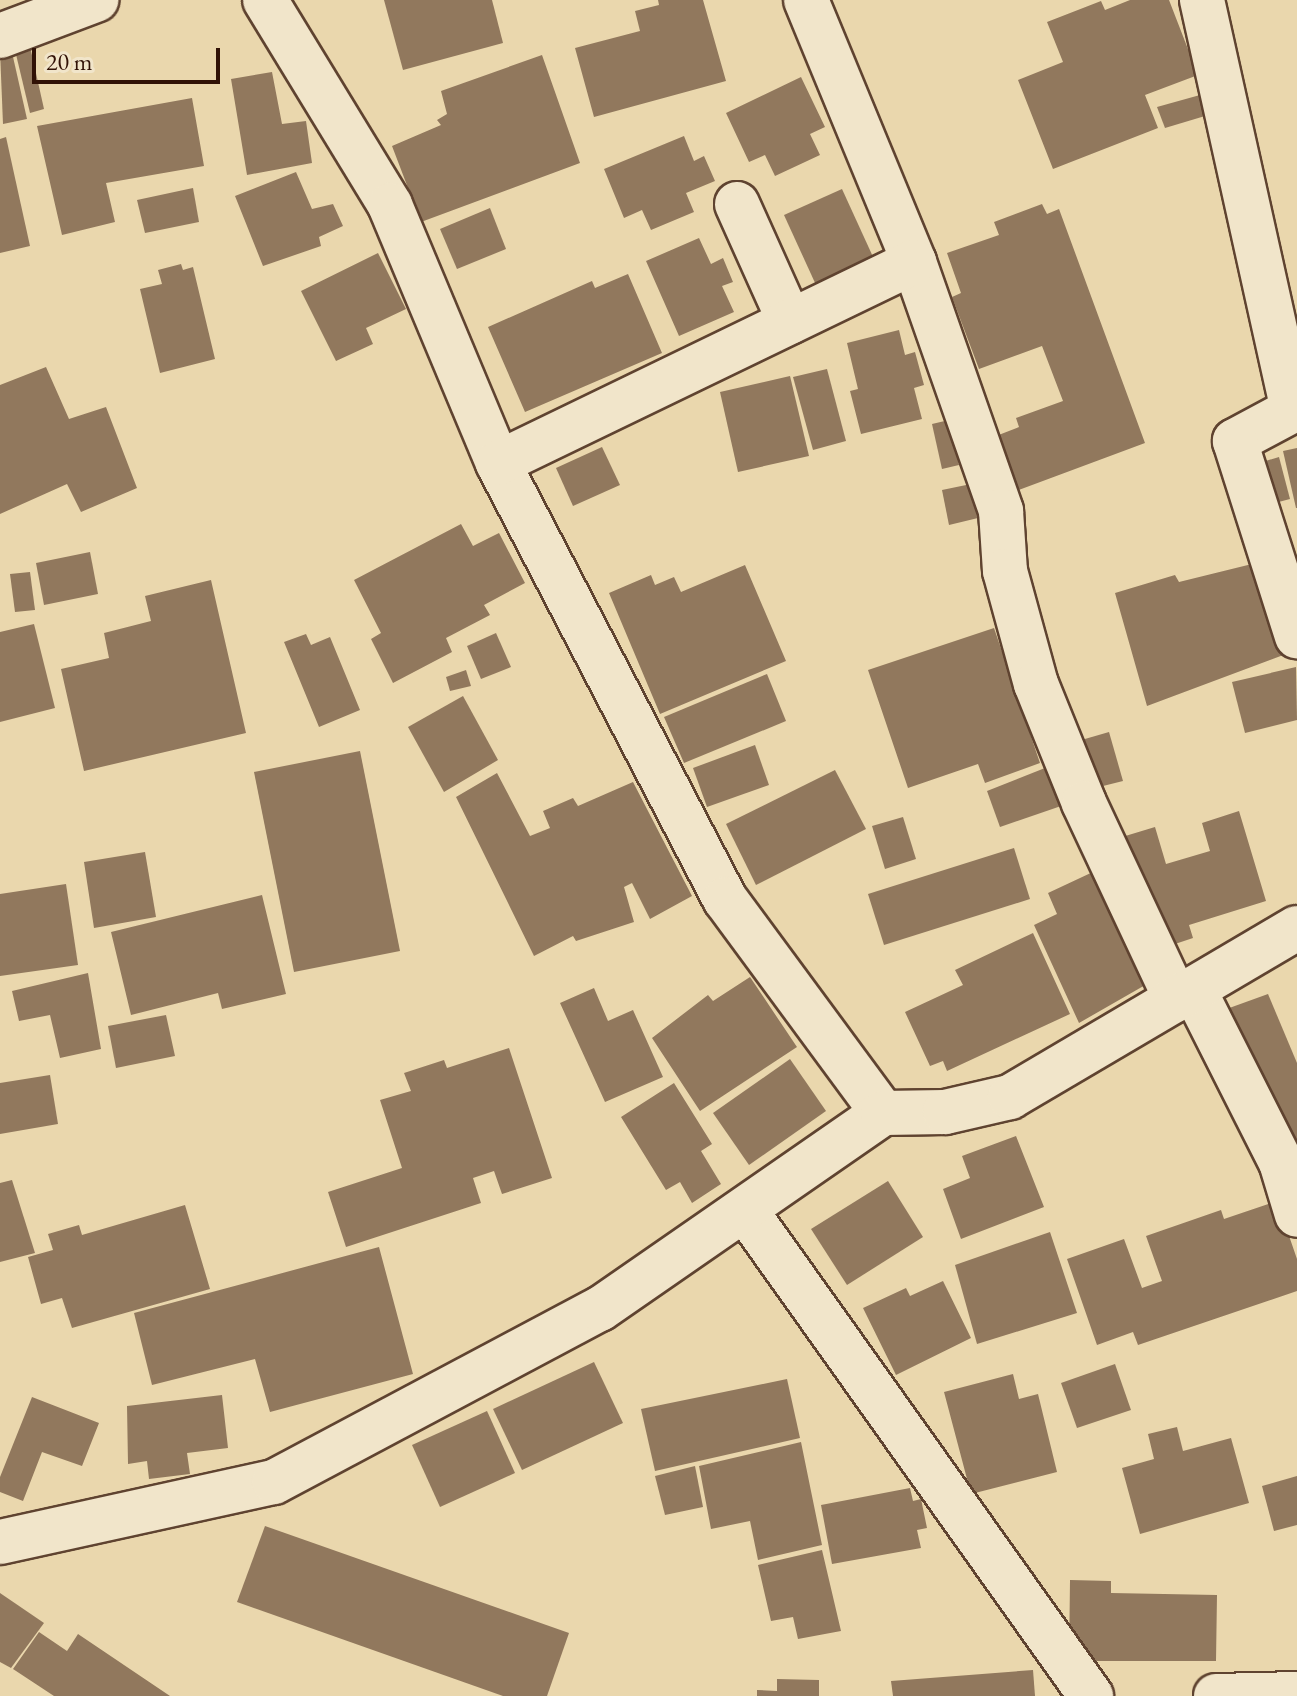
<!DOCTYPE html>
<style>
body{margin:0}
#map{position:relative;width:1297px;height:1696px;overflow:hidden;background:#ead7ad;font-family:"EB Garamond",serif}
div>[style]{position:absolute}
[style*='--x']{left:calc(var(--x)*1px);top:calc(var(--y)*1px);width:calc(var(--w)*1px);rotate:calc(var(--a)*1deg)}
.building>*{inset:0;background:#91785d}
.roads{filter:drop-shadow(2px 0 #5f4330) drop-shadow(-2px 0 #5f4330) drop-shadow(0 2px #5f4330) drop-shadow(0 -2px #5f4330)}
.minor>*{height:44px;margin:-22px;padding:0 22px;transform-origin:22px;border-radius:22px;background:#f1e5ca}
span{translate:-50% -50%;white-space:nowrap;text-align:center;line-height:1.15;-webkit-text-stroke:6px #f1e5ca;paint-order:stroke}
.scale{position:absolute;left:32px;top:48px;width:188px;height:36px;box-sizing:border-box;border:4px solid #311206;border-top:0;padding-left:10px;font-size:24px;line-height:28px;white-space:nowrap;color:#311206;-webkit-text-stroke:6px #f1e5ca;paint-order:stroke}
</style>
<div id="map">
<div class="building">
<i style="clip-path:polygon(384px 0,492px 0,503px 43px,403px 70px)"></i>
<i style="clip-path:polygon(658px 0,703px 0,726px 81px,594px 117px,575px 48px,640px 31px,635px 11px,659px 5px)"></i>
<i style="clip-path:polygon(1130px 0,1169px 0,1198px 75px,1145px 95px,1158px 128px,1053px 169px,1018px 80px,1063px 62px,1047px 22px,1101px 1px,1105px 10px)"></i>
<i style="clip-path:polygon(29px 42px,44px 109px,30px 113px,14px 46px)"></i>
<i style="clip-path:polygon(11px 48px,27px 119px,3px 124px,0 51px)"></i>
<i style="clip-path:polygon(542px 55px,580px 163px,421px 222px,392px 146px,441px 125px,437px 120px,447px 114px,441px 91px)"></i>
<i style="clip-path:polygon(272px 72px,282px 124px,306px 121px,312px 163px,247px 175px,231px 79px)"></i>
<i style="clip-path:polygon(801px 77px,825px 127px,810px 134px,820px 155px,775px 176px,765px 155px,749px 162px,726px 113px)"></i>
<i style="clip-path:polygon(1200px 95px,1205px 116px,1165px 128px,1157px 107px)"></i>
<i style="clip-path:polygon(192px 98px,204px 166px,106px 183px,115px 222px,62px 235px,37px 126px)"></i>
<i style="clip-path:polygon(684px 136px,694px 161px,704px 156px,715px 181px,686px 193px,694px 212px,651px 230px,642px 210px,624px 218px,604px 169px)"></i>
<i style="clip-path:polygon(6px 137px,30px 246px,0 253px,0 139px)"></i>
<i style="clip-path:polygon(296px 172px,312px 209px,333px 204px,343px 226px,319px 237px,321px 246px,263px 266px,235px 196px)"></i>
<i style="clip-path:polygon(193px 188px,199px 222px,145px 233px,137px 200px)"></i>
<i style="clip-path:polygon(842px 189px,874px 259px,816px 285px,784px 215px)"></i>
<i style="clip-path:polygon(1042px 204px,1047px 214px,1059px 209px,1145px 443px,1016px 491px,996px 436px,1019px 427px,1016px 418px,1063px 401px,1042px 346px,979px 369px,952px 297px,961px 293px,947px 253px,999px 235px,994px 222px)"></i>
<i style="clip-path:polygon(490px 208px,506px 249px,457px 269px,440px 229px)"></i>
<i style="clip-path:polygon(699px 238px,711px 264px,723px 258px,733px 282px,722px 286px,734px 312px,679px 336px,646px 261px)"></i>
<i style="clip-path:polygon(378px 253px,406px 309px,366px 328px,373px 344px,336px 361px,301px 291px)"></i>
<i style="clip-path:polygon(181px 264px,183px 270px,193px 267px,215px 359px,160px 373px,140px 289px,162px 284px,158px 270px)"></i>
<i style="clip-path:polygon(628px 274px,662px 353px,525px 412px,488px 327px,592px 281px,595px 288px)"></i>
<i style="clip-path:polygon(899px 330px,905px 355px,915px 352px,924px 385px,914px 388px,922px 419px,861px 434px,850px 391px,858px 389px,847px 343px)"></i>
<i style="clip-path:polygon(46px 367px,69px 419px,106px 407px,137px 488px,81px 512px,67px 484px,0 514px,0 385px)"></i>
<i style="clip-path:polygon(827px 369px,846px 441px,813px 450px,793px 377px)"></i>
<i style="clip-path:polygon(790px 376px,809px 456px,738px 472px,720px 392px)"></i>
<i style="clip-path:polygon(949px 420px,959px 465px,942px 469px,932px 424px)"></i>
<i style="clip-path:polygon(602px 447px,620px 485px,573px 506px,556px 468px)"></i>
<i style="clip-path:polygon(1297px 448px,1297px 508px,1296px 508px,1283px 451px)"></i>
<i style="clip-path:polygon(1279px 457px,1290px 499px,1271px 504px,1259px 463px)"></i>
<i style="clip-path:polygon(971px 484px,978px 518px,949px 525px,942px 490px)"></i>
<i style="clip-path:polygon(461px 524px,473px 546px,499px 533px,525px 583px,484px 605px,490px 615px,446px 638px,452px 652px,393px 683px,371px 639px,381px 633px,354px 580px)"></i>
<i style="clip-path:polygon(90px 552px,98px 594px,44px 605px,36px 563px)"></i>
<i style="clip-path:polygon(1256px 563px,1286px 654px,1147px 706px,1115px 593px,1175px 575px,1179px 582px)"></i>
<i style="clip-path:polygon(745px 565px,786px 661px,660px 714px,609px 593px,651px 575px,655px 585px,674px 577px,681px 592px)"></i>
<i style="clip-path:polygon(30px 572px,35px 610px,15px 612px,10px 574px)"></i>
<i style="clip-path:polygon(211px 580px,246px 733px,84px 771px,61px 669px,109px 658px,104px 633px,151px 621px,145px 596px)"></i>
<i style="clip-path:polygon(34px 624px,55px 708px,0 722px,0 632px)"></i>
<i style="clip-path:polygon(994px 628px,1040px 763px,985px 783px,978px 764px,908px 788px,868px 670px)"></i>
<i style="clip-path:polygon(496px 633px,511px 667px,481px 679px,467px 646px)"></i>
<i style="clip-path:polygon(306px 634px,311px 645px,330px 637px,360px 710px,319px 727px,284px 642px)"></i>
<i style="clip-path:polygon(1296px 667px,1297px 720px,1245px 733px,1232px 682px)"></i>
<i style="clip-path:polygon(466px 670px,471px 686px,450px 691px,446px 677px)"></i>
<i style="clip-path:polygon(767px 674px,786px 721px,684px 763px,664px 717px)"></i>
<i style="clip-path:polygon(463px 696px,498px 760px,444px 792px,408px 727px)"></i>
<i style="clip-path:polygon(1109px 732px,1123px 781px,1091px 789px,1078px 741px)"></i>
<i style="clip-path:polygon(755px 745px,769px 785px,707px 807px,693px 768px)"></i>
<i style="clip-path:polygon(360px 751px,400px 951px,294px 972px,254px 772px)"></i>
<i style="clip-path:polygon(1050px 766px,1064px 805px,1000px 827px,987px 791px)"></i>
<i style="clip-path:polygon(835px 770px,866px 829px,756px 885px,726px 824px)"></i>
<i style="clip-path:polygon(497px 773px,530px 836px,550px 828px,543px 811px,573px 798px,578px 806px,633px 782px,692px 896px,650px 919px,632px 883px,624px 887px,634px 922px,576px 941px,573px 936px,534px 956px,456px 797px)"></i>
<i style="clip-path:polygon(1239px 811px,1266px 901px,1189px 925px,1193px 938px,1157px 950px,1122px 837px,1155px 827px,1166px 864px,1210px 851px,1202px 823px)"></i>
<i style="clip-path:polygon(903px 817px,916px 859px,885px 869px,872px 826px)"></i>
<i style="clip-path:polygon(1014px 848px,1030px 899px,884px 945px,868px 894px)"></i>
<i style="clip-path:polygon(145px 852px,156px 917px,94px 928px,84px 862px)"></i>
<i style="clip-path:polygon(1095px 871px,1147px 984px,1079px 1023px,1034px 925px,1057px 914px,1048px 893px)"></i>
<i style="clip-path:polygon(66px 884px,78px 965px,0 976px,0 894px)"></i>
<i style="clip-path:polygon(262px 895px,286px 994px,222px 1009px,218px 993px,131px 1015px,111px 932px)"></i>
<i style="clip-path:polygon(1033px 933px,1070px 1014px,947px 1071px,943px 1061px,930px 1066px,905px 1012px,963px 985px,955px 970px)"></i>
<i style="clip-path:polygon(88px 973px,101px 1049px,60px 1058px,50px 1015px,19px 1021px,12px 991px)"></i>
<i style="clip-path:polygon(750px 977px,797px 1047px,700px 1111px,652px 1038px,708px 995px,713px 1001px)"></i>
<i style="clip-path:polygon(594px 988px,608px 1021px,633px 1010px,663px 1077px,605px 1102px,560px 1003px)"></i>
<i style="clip-path:polygon(1268px 994px,1297px 1063px,1297px 1176px,1221px 1011px)"></i>
<i style="clip-path:polygon(166px 1015px,175px 1056px,116px 1068px,108px 1026px)"></i>
<i style="clip-path:polygon(509px 1048px,552px 1178px,502px 1194px,494px 1171px,473px 1178px,481px 1203px,346px 1247px,328px 1192px,402px 1168px,380px 1100px,411px 1091px,404px 1073px,444px 1060px,447px 1068px)"></i>
<i style="clip-path:polygon(790px 1059px,826px 1111px,749px 1165px,713px 1113px)"></i>
<i style="clip-path:polygon(50px 1075px,58px 1124px,0 1134px,0 1083px)"></i>
<i style="clip-path:polygon(674px 1083px,712px 1144px,701px 1151px,721px 1184px,692px 1203px,680px 1182px,666px 1190px,621px 1117px)"></i>
<i style="clip-path:polygon(1016px 1136px,1044px 1207px,961px 1239px,943px 1189px,970px 1178px,962px 1156px)"></i>
<i style="clip-path:polygon(12px 1180px,35px 1253px,0 1262px,0 1183px)"></i>
<i style="clip-path:polygon(888px 1181px,923px 1237px,847px 1285px,811px 1229px)"></i>
<i style="clip-path:polygon(1277px 1201px,1297px 1259px,1297px 1291px,1138px 1345px,1133px 1332px,1097px 1345px,1067px 1259px,1124px 1239px,1142px 1288px,1162px 1281px,1146px 1236px,1221px 1210px,1224px 1219px)"></i>
<i style="clip-path:polygon(185px 1205px,210px 1289px,72px 1328px,62px 1298px,41px 1304px,28px 1257px,53px 1250px,48px 1234px,79px 1225px,82px 1235px)"></i>
<i style="clip-path:polygon(1050px 1232px,1077px 1313px,977px 1344px,955px 1265px)"></i>
<i style="clip-path:polygon(379px 1247px,413px 1374px,270px 1412px,255px 1359px,152px 1385px,134px 1313px)"></i>
<i style="clip-path:polygon(943px 1281px,971px 1338px,896px 1375px,863px 1308px,906px 1288px,910px 1296px)"></i>
<i style="clip-path:polygon(594px 1362px,623px 1423px,522px 1470px,493px 1409px)"></i>
<i style="clip-path:polygon(1115px 1364px,1131px 1410px,1077px 1428px,1061px 1383px)"></i>
<i style="clip-path:polygon(1013px 1374px,1019px 1399px,1038px 1394px,1057px 1472px,971px 1494px,944px 1392px)"></i>
<i style="clip-path:polygon(787px 1379px,800px 1438px,655px 1471px,641px 1409px)"></i>
<i style="clip-path:polygon(222px 1395px,228px 1448px,187px 1453px,190px 1474px,149px 1479px,147px 1461px,128px 1464px,127px 1406px)"></i>
<i style="clip-path:polygon(32px 1397px,99px 1423px,82px 1466px,42px 1452px,23px 1501px,0 1492px,0 1477px)"></i>
<i style="clip-path:polygon(487px 1411px,515px 1473px,440px 1507px,412px 1445px)"></i>
<i style="clip-path:polygon(1177px 1427px,1183px 1451px,1231px 1438px,1249px 1503px,1140px 1534px,1122px 1468px,1154px 1459px,1148px 1434px)"></i>
<i style="clip-path:polygon(801px 1442px,822px 1545px,758px 1560px,750px 1521px,711px 1529px,699px 1466px)"></i>
<i style="clip-path:polygon(695px 1466px,703px 1507px,665px 1515px,655px 1476px)"></i>
<i style="clip-path:polygon(1297px 1476px,1297px 1525px,1274px 1531px,1262px 1486px)"></i>
<i style="clip-path:polygon(910px 1488px,913px 1501px,921px 1499px,927px 1528px,917px 1530px,921px 1548px,832px 1564px,821px 1505px)"></i>
<i style="clip-path:polygon(265px 1526px,569px 1633px,547px 1696px,503px 1696px,237px 1602px)"></i>
<i style="clip-path:polygon(822px 1550px,841px 1631px,798px 1639px,793px 1617px,771px 1621px,758px 1565px)"></i>
<i style="clip-path:polygon(1070px 1580px,1111px 1581px,1111px 1593px,1217px 1595px,1216px 1661px,1069px 1661px)"></i>
<i style="clip-path:polygon(0 1593px,44px 1623px,11px 1668px,0 1662px)"></i>
<i style="clip-path:polygon(39px 1632px,67px 1651px,78px 1634px,170px 1696px,54px 1696px,13px 1669px)"></i>
<i style="clip-path:polygon(1033px 1670px,1035px 1696px,893px 1696px,891px 1681px)"></i>
<i style="clip-path:polygon(777px 1679px,819px 1680px,819px 1696px,757px 1696px,757px 1690px,777px 1691px)"></i>
</div>
<div class="roads">
<div class="minor">
<i style="--x:265;--y:0;--w:240;--a:58.6"></i>
<i style="--x:390;--y:205;--w:280;--a:67.3"></i>
<i style="--x:498;--y:463;--w:492;--a:62.5"></i>
<i style="--x:725;--y:899;--w:266;--a:53.6"></i>
<i style="--x:806;--y:0;--w:283;--a:67.6"></i>
<i style="--x:914;--y:262;--w:264;--a:70.7"></i>
<i style="--x:1001;--y:511;--w:60;--a:86.2"></i>
<i style="--x:1005;--y:571;--w:117;--a:74.7"></i>
<i style="--x:1036;--y:684;--w:128;--a:68"></i>
<i style="--x:1084;--y:803;--w:217;--a:64.9"></i>
<i style="--x:1202;--y:0;--w:420;--a:77.5"></i>
<i style="--x:1293;--y:410;--w:66;--a:151.9"></i>
<i style="--x:1235;--y:441;--w:205;--a:72.4"></i>
<i style="--x:0;--y:36;--w:103;--a:-20.6"></i>
<i style="--x:737;--y:204;--w:129;--a:65.8"></i>
<i style="--x:498;--y:463;--w:462;--a:-25.8"></i>
<i style="--x:1194;--y:990;--w:193;--a:63.2"></i>
<i style="--x:1281;--y:1162;--w:55;--a:73.2"></i>
<i style="--x:745;--y:1210;--w:597;--a:54.55"></i>
<i style="--x:0;--y:1542;--w:280;--a:-12.4"></i>
<i style="--x:274;--y:1482;--w:369;--a:-28"></i>
<i style="--x:600;--y:1309;--w:344;--a:-34.7"></i>
<i style="--x:883;--y:1113;--w:62;--a:-0.9"></i>
<i style="--x:945;--y:1112;--w:67;--a:-13"></i>
<i style="--x:1010;--y:1097;--w:333;--a:-30.5"></i>
<i style="--x:1216;--y:1696;--w:81;--a:-1.4"></i>
</div>
</div>
<div class="scale">20 m</div>
</div>
